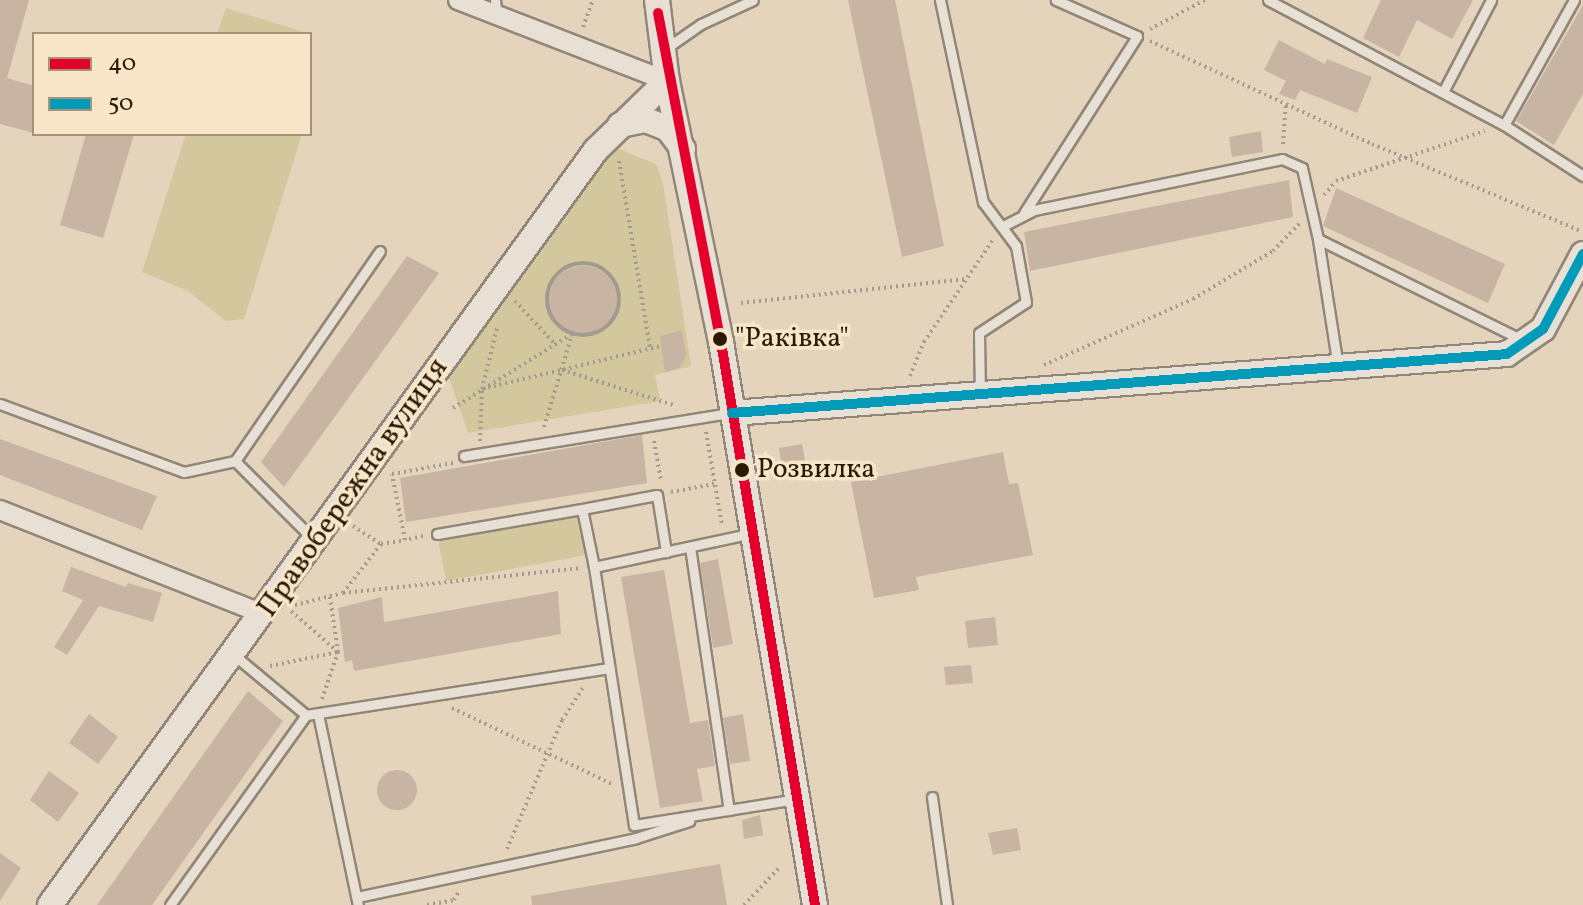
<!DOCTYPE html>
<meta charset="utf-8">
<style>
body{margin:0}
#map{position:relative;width:1583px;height:905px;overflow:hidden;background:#e4d4bc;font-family:Vollkorn,serif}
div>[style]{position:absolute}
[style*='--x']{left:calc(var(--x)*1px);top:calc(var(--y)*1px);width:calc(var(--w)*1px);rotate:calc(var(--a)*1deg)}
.green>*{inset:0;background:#d2c79d}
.building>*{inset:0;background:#c8b4a3}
.round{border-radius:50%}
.path>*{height:4px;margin-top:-2px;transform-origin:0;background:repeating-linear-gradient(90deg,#a39b90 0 2px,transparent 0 6px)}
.path>.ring{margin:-2px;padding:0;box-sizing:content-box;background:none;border:4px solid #a39b90;border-radius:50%}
.roads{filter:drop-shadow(2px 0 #918677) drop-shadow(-2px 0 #918677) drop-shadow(0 2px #918677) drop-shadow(0 -2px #918677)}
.lane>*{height:9px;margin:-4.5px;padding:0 4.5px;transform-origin:4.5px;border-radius:4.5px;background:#e8e0d4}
.street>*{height:18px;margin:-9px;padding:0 9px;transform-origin:9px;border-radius:9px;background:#e8e0d4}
.secondary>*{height:24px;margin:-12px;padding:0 12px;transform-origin:12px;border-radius:12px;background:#e8e0d4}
.bus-1>*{height:10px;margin:-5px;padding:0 5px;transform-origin:5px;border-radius:5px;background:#e4002b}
.bus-2>*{height:10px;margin:-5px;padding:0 5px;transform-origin:5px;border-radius:5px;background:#049bba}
.dots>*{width:22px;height:22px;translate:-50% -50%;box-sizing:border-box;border:4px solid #f9e5c8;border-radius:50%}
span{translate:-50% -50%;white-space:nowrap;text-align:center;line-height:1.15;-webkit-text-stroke:7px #f9e5c8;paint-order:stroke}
.bus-label{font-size:28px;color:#291a06}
.left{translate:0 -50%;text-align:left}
.street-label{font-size:30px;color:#291a06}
.legend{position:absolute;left:32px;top:32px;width:280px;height:104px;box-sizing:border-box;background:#f9e5c8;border:2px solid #a6947a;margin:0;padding:10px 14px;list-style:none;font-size:24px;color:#291a06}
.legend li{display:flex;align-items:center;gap:16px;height:40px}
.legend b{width:40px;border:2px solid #a6947a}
</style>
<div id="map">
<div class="green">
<i style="clip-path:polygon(226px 8px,310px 34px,217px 34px)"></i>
<i style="clip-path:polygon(186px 134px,302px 134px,244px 319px,226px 321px,188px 291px,142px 272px)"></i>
<i style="clip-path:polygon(619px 149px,656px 164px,663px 183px,691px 366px,655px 375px,660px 401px,468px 433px,448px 375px,605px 157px)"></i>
<i style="clip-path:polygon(582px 509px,592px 554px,446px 581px,437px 534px)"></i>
</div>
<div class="building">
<i style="clip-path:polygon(0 0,29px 0,7px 78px,34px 86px,34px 133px,0 124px)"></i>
<i style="clip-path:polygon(848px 0,895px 0,944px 246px,902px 257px)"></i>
<i style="clip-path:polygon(1381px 0,1473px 0,1452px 39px,1417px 20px,1399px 57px,1363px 38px)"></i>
<i style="clip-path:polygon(1583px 5px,1583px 94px,1554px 145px,1516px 121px)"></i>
<i style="clip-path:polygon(1279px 40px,1325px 64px,1327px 59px,1372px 77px,1357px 113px,1300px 90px,1295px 100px,1279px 94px,1286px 81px,1264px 70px)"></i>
<i style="clip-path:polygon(1261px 131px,1263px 152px,1232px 157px,1229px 137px)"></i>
<i style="clip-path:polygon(86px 134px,134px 134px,103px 238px,60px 225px)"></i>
<i style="clip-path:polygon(1289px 180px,1293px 217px,1030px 271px,1024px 232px)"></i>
<i style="clip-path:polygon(1336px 188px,1505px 264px,1488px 303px,1323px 226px)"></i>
<i style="clip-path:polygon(407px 256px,439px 273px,284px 487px,261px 462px)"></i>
<i class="round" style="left:549px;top:266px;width:68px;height:68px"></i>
<i style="clip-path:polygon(682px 330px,686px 356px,679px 368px,665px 372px,660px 336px)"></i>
<i style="clip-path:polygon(642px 435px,647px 483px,406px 522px,400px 478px)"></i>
<i style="clip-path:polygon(0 439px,157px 496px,142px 530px,0 475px)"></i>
<i style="clip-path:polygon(802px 444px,807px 471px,783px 475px,779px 448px)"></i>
<i style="clip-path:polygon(1003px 452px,1009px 484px,1018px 483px,1033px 555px,916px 577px,919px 590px,874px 598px,851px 482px)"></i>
<i style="clip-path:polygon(718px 559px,733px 644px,713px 648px,700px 563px)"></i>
<i style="clip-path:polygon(71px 567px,126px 587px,128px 583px,162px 593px,153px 622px,99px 606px,67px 655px,54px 647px,83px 600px,62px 591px)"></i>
<i style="clip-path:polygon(664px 570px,690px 723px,708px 720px,715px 766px,697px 769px,703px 801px,660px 808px,621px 577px)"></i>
<i style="clip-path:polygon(558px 591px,561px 634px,354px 671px,352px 660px,345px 662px,338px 608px,382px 597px,384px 622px)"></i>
<i style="clip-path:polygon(995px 617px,998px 645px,968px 648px,965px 621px)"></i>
<i style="clip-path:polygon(971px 665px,973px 683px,946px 685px,944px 667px)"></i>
<i style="clip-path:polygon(248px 691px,283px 721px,152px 905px,97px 905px)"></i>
<i style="clip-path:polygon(89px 714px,118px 737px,98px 764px,69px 743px)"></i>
<i style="clip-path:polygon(743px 714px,750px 761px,730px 764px,723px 718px)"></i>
<i class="round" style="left:377px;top:770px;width:40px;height:40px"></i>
<i style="clip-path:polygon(49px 771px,79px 793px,58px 822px,30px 800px)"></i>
<i style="clip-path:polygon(760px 815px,763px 835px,744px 839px,742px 820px)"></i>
<i style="clip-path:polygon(1017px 828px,1021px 850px,993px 855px,988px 833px)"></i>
<i style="clip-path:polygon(0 853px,21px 868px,0 901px)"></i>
<i style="clip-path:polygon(720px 864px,727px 905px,532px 905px,531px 896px)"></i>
</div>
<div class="path">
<i style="--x:583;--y:27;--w:29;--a:-70"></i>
<i style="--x:1150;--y:29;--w:62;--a:-27.8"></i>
<i style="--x:1150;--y:41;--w:245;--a:24.9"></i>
<i style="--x:1372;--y:144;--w:226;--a:22.6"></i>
<i style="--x:1283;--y:144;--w:39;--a:-86"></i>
<i style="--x:619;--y:161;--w:190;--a:80.6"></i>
<i style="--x:1324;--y:195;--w:18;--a:-49"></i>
<i style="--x:1336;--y:181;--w:157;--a:-18.6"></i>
<i class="ring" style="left:547px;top:263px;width:68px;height:68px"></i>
<i style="--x:515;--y:301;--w:57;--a:47.1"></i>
<i style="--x:741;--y:303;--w:226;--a:-6.1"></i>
<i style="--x:1044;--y:365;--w:163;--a:-23.9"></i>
<i style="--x:1193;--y:299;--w:93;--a:-31"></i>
<i style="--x:1273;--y:251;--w:39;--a:-46"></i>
<i style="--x:562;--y:370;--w:117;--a:17.4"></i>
<i style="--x:910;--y:376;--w:37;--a:-68"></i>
<i style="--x:924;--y:342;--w:122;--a:-56"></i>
<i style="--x:482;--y:389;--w:184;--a:-13.5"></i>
<i style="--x:453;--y:408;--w:140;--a:-31.9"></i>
<i style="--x:544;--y:427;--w:97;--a:-73.2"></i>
<i style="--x:706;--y:432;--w:95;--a:80.3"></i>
<i style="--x:480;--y:441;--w:52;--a:-87.8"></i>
<i style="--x:482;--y:389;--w:63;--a:-76.2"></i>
<i style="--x:654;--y:441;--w:40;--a:80"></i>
<i style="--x:671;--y:492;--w:44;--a:-10.5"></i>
<i style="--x:353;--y:526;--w:33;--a:33"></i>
<i style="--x:381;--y:544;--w:24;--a:-9"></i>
<i style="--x:423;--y:536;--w:18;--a:167"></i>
<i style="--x:405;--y:540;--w:67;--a:-101.1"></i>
<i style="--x:392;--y:474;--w:62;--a:-10.2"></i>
<i style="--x:343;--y:593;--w:62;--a:-52.2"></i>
<i style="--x:295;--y:605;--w:49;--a:-14"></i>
<i style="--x:343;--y:593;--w:238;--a:-6"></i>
<i style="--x:270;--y:666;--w:69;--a:-11.6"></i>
<i style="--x:338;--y:652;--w:62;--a:-138.9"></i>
<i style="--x:322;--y:699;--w:50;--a:-71.2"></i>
<i style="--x:338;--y:652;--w:56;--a:-98.3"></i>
<i style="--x:452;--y:708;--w:179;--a:25.4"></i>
<i style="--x:507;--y:849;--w:140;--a:-66.9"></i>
<i style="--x:562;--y:720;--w:38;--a:-57"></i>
<i style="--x:427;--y:905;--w:27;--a:-10"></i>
<i style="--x:454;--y:900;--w:10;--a:-61"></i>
<i style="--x:744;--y:905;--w:50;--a:-46.6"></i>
</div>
<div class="roads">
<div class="lane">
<i style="--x:495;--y:0;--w:16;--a:83"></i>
<i style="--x:940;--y:0;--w:207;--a:78"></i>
<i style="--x:983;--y:202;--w:55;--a:53.1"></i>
<i style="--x:1016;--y:246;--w:57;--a:79.9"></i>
<i style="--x:1026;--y:302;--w:56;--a:146.6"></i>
<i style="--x:979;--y:333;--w:61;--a:89.1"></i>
<i style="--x:1268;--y:0;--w:267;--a:27.9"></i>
<i style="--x:1574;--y:0;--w:143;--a:119.2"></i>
<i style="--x:1504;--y:125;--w:94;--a:32.8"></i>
<i style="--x:665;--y:49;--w:44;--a:-34.8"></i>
<i style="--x:701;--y:24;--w:57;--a:-24.8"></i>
<i style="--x:1443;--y:92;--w:104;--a:-62.4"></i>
<i style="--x:1024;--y:213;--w:210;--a:-57.4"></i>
<i style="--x:1137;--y:36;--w:89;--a:-156"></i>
<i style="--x:1003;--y:226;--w:35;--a:-27"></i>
<i style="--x:1034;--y:210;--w:253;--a:-11.6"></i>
<i style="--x:1282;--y:159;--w:22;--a:24"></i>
<i style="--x:1302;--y:168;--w:73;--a:77.3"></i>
<i style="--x:1318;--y:239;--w:228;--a:26.3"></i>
<i style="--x:1318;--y:239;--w:129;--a:81.1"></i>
<i style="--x:0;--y:404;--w:196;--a:20.3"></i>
<i style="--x:184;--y:472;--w:52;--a:-12.2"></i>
<i style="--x:464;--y:456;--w:268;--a:-9.2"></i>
<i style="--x:582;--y:509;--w:76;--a:-10.6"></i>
<i style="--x:657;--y:495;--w:58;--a:81"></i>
<i style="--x:437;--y:534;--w:147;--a:-9.8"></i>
<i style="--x:582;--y:509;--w:59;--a:78.3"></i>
<i style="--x:594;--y:567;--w:163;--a:-12.1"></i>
<i style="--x:312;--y:538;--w:109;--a:-135"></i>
<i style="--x:235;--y:461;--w:255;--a:-55.4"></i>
<i style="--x:690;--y:547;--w:266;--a:81.6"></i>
<i style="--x:594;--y:567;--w:261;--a:81.2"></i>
<i style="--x:634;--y:825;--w:164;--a:-9.1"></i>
<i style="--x:234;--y:655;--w:94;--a:39.8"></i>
<i style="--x:306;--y:715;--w:307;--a:-8.8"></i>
<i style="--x:318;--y:714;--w:195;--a:78.2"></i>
<i style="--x:932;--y:797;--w:109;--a:82.1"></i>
<i style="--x:357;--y:897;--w:285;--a:-11.9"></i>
<i style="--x:636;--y:838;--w:56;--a:-17.8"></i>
<i style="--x:170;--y:905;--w:234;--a:-54.4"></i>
</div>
<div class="street">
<i style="--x:458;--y:0;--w:224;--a:21.2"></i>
<i style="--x:0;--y:510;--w:283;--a:21.6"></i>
</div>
<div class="secondary">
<i style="--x:657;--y:0;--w:82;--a:83"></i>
<i style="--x:667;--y:81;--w:267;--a:78.3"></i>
<i style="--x:721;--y:342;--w:571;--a:80.52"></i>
<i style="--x:620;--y:125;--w:26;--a:-11"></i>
<i style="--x:646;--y:120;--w:24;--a:22"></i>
<i style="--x:668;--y:129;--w:25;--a:53"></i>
<i style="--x:732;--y:413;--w:777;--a:-4.35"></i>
<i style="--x:1507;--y:354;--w:44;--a:-34.8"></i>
<i style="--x:1543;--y:329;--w:85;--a:-61.9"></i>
<i style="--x:50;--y:905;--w:932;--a:-54.13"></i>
<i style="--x:596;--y:150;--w:99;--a:-44.2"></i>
</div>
</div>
<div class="bus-1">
<i style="--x:658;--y:13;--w:335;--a:79.2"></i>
<i style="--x:721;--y:342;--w:571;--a:80.52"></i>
</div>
<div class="bus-2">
<i style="--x:732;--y:413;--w:777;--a:-4.35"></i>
<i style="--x:1507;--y:354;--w:44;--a:-34.8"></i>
<i style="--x:1543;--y:329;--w:85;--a:-61.9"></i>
</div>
<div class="dots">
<i style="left:720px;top:339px;background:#291a06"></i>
<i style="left:742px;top:470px;background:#291a06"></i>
</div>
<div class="bus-label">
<span class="left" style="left:735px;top:339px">"Раківка"</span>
<span class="left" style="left:757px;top:470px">Розвилка</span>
</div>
<div class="street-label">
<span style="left:353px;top:488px;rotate:-55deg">Правобережна вулиця</span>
</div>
<ul class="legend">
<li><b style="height:10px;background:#e4002b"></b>40</li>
<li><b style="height:10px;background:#049bba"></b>50</li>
</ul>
</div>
